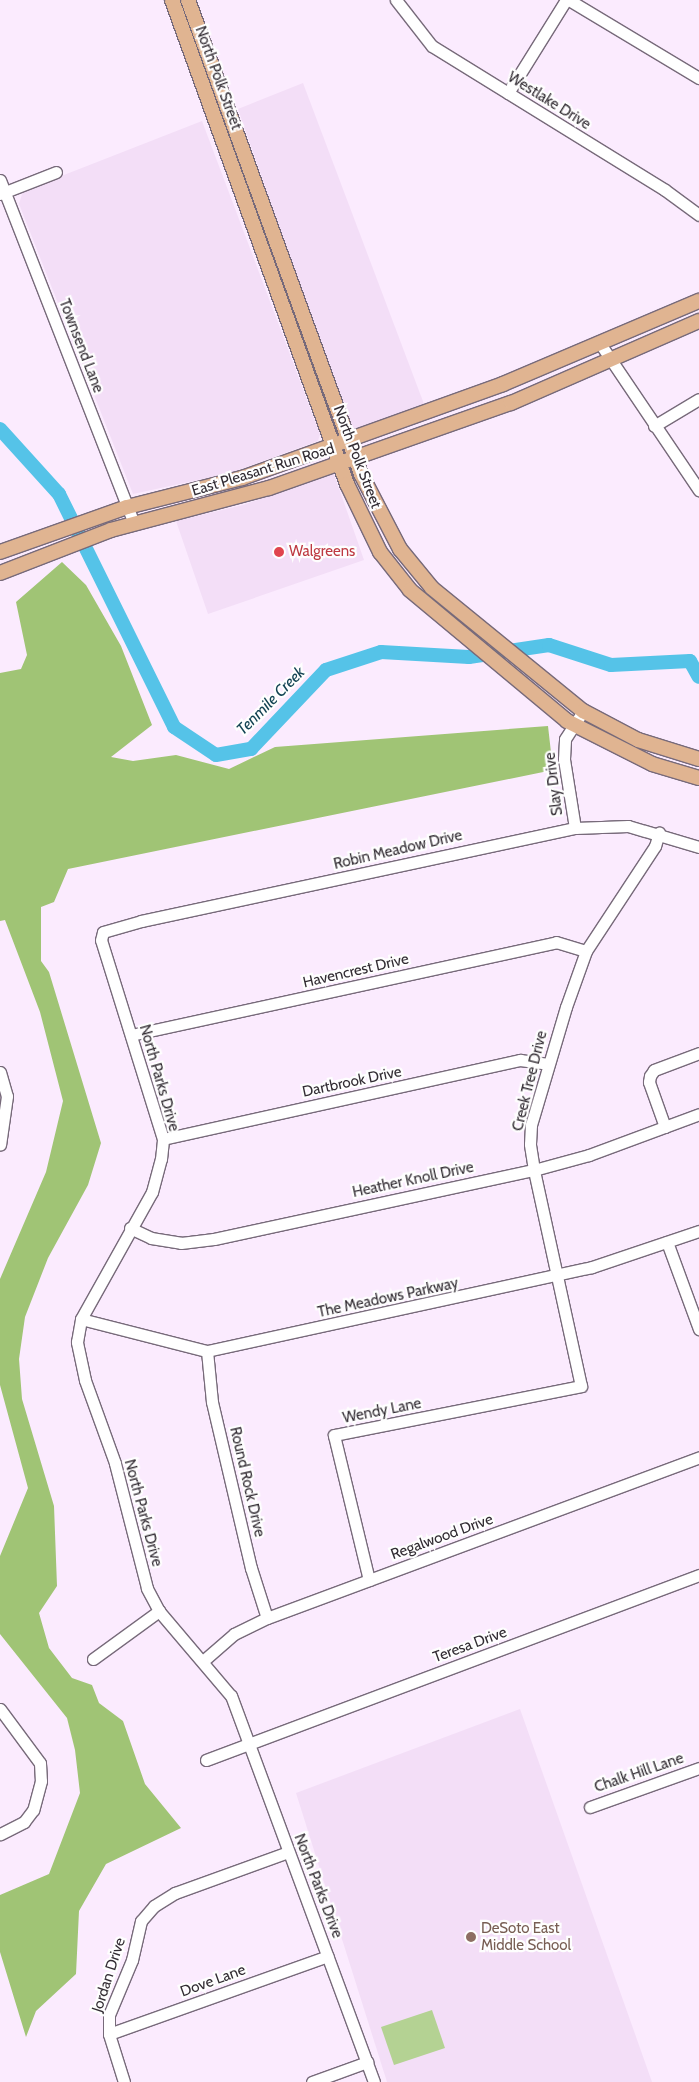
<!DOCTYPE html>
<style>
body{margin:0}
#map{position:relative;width:699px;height:2082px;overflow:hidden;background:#fbebfe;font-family:Cabin,sans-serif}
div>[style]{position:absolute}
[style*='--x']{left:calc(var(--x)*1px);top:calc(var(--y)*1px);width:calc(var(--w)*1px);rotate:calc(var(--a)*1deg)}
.built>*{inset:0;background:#f3def7}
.green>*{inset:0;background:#b4d293}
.forest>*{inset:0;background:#a0c475}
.river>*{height:14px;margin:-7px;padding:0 7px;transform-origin:7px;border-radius:7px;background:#55c3e8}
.roads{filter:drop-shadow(1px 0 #776a7a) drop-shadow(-1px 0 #776a7a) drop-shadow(0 1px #776a7a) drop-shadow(0 -1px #776a7a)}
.minor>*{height:11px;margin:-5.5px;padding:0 5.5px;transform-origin:5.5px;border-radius:5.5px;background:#fff}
.major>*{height:14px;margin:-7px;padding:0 7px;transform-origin:7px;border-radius:7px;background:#e0b491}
.dots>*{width:14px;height:14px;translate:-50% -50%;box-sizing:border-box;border:2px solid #fefefe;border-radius:50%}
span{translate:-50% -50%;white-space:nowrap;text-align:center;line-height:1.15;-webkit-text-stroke:4.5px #fefefe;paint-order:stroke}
.street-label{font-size:15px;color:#322c33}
.health-label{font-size:15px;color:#be3a42}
.left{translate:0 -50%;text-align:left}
.education-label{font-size:15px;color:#785e54}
.water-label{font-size:16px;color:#134353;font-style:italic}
</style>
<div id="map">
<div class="built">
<i style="clip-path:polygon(303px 83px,424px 404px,350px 431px,238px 109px)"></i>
<i style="clip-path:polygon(202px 121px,320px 434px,318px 441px,230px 473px,133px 494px,19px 204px,23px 191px)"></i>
<i style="clip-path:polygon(334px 474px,364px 560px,208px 614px,176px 521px,243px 505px)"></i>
<i style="clip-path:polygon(520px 1709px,652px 2082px,387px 2082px,296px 1793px)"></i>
</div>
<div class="green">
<i style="clip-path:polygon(432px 2010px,445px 2048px,394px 2065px,381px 2027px)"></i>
</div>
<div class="forest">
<i style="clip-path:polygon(62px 562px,86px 585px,121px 646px,152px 725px,111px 757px,133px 761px,176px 755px,229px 769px,275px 747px,548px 726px,553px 770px,68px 869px,54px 902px,41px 907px,41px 961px,49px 972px,101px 1143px,88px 1185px,48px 1258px,25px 1317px,19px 1359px,22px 1399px,54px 1506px,57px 1586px,39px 1613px,49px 1648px,72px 1678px,92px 1685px,99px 1703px,123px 1721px,145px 1784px,181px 1828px,106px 1864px,79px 1911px,76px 1974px,36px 2011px,26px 2037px,0 1952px,0 1895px,49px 1874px,80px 1793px,75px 1750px,67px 1718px,0 1634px,0 1556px,28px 1488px,0 1385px,0 1279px,46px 1172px,63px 1101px,40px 1012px,5px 920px,0 921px,0 673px,21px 669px,27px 655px,16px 602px)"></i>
</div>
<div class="river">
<i style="--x:0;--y:429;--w:88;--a:47.8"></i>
<i style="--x:59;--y:494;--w:260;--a:63.7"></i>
<i style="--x:174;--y:727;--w:50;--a:33.7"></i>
<i style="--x:216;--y:755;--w:36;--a:-10"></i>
<i style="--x:251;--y:749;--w:109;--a:-46.5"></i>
<i style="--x:326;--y:670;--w:58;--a:-18.1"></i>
<i style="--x:381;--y:652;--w:88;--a:3.3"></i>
<i style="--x:469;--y:657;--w:81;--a:-8.5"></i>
<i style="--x:549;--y:645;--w:65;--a:17.9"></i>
<i style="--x:611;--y:665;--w:79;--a:-2.9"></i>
<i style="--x:690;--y:661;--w:18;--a:61"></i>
</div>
<div class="roads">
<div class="minor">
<i style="--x:396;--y:0;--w:58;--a:52"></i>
<i style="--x:432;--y:46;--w:274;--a:31.7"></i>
<i style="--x:665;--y:190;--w:42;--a:36.3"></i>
<i style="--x:569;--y:0;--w:152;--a:31"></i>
<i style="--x:508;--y:93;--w:110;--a:-58.1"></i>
<i style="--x:0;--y:180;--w:368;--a:68.7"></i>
<i style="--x:0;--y:194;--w:60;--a:-21.4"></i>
<i style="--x:599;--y:342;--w:179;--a:56"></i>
<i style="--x:654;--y:426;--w:52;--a:-31"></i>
<i style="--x:575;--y:828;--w:70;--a:-99.1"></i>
<i style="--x:564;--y:759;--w:20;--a:-87"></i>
<i style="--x:565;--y:739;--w:33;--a:-57"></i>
<i style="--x:131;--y:1035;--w:435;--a:-12.3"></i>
<i style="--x:556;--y:942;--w:31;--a:17"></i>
<i style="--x:0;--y:1072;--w:25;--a:74"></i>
<i style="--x:7;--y:1096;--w:49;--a:98.1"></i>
<i style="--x:665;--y:1127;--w:48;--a:-109.6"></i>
<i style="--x:649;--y:1082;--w:6;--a:-81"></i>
<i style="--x:650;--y:1076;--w:7;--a:-56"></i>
<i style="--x:654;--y:1070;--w:48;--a:-20.7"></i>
<i style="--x:163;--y:1139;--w:366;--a:-12.5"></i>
<i style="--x:520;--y:1060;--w:28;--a:8"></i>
<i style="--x:130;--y:1228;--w:23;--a:25"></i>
<i style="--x:151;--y:1238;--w:30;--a:9"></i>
<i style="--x:181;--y:1243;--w:33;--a:-7"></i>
<i style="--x:214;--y:1239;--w:327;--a:-12.2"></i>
<i style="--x:534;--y:1170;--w:57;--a:-15.3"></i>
<i style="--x:589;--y:1155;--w:117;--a:-20.4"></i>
<i style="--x:667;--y:1242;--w:93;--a:69.8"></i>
<i style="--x:81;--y:1319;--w:130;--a:14.3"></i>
<i style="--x:207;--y:1351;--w:394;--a:-12.3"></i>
<i style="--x:592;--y:1267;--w:113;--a:-18.6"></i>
<i style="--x:207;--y:1351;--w:51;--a:84.4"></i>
<i style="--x:212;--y:1402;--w:171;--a:76.8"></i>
<i style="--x:251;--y:1568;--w:52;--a:72.3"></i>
<i style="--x:369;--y:1580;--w:149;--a:-103.6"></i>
<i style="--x:334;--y:1435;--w:252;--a:-11.2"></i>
<i style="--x:581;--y:1386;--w:221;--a:-102.3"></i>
<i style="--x:534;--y:1170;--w:26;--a:-99"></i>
<i style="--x:530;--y:1144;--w:19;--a:-87"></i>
<i style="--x:531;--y:1125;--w:123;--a:-73.5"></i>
<i style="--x:566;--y:1007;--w:59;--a:-70.3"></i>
<i style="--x:586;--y:951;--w:126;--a:-56.7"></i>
<i style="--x:655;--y:846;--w:14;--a:-73"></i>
<i style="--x:93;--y:1659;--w:82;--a:-36"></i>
<i style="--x:203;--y:1661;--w:41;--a:-41.1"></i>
<i style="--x:234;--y:1634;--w:37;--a:-26"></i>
<i style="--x:267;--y:1618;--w:461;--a:-20.4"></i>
<i style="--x:0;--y:1709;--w:67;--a:53.5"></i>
<i style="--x:40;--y:1763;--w:18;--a:87"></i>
<i style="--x:41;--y:1781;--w:30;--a:105"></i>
<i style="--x:33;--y:1810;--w:15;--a:127"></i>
<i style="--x:24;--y:1822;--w:27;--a:153"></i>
<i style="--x:206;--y:1760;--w:527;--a:-20.57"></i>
<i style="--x:590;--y:1807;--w:116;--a:-19.7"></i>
<i style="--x:109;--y:2034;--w:232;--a:-19.6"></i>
<i style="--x:124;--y:2082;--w:50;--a:-107.4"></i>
<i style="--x:109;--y:2034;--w:19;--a:-90"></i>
<i style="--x:109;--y:2015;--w:60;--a:-67.3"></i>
<i style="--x:132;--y:1960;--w:40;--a:-77"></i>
<i style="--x:141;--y:1921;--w:20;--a:-49"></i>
<i style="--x:154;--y:1906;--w:25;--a:-32"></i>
<i style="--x:175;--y:1893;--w:120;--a:-19.9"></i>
<i style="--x:312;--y:2082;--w:59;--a:-20"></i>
<i style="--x:374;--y:2082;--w:412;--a:-110.3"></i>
<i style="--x:231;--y:1696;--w:111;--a:-130.3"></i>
<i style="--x:159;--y:1611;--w:26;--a:-118"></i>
<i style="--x:147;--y:1588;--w:129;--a:-104.4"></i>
<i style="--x:115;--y:1463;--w:88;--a:-109.9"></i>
<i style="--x:85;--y:1380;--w:39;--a:-102"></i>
<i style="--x:77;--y:1342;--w:23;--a:-80"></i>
<i style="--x:81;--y:1319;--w:145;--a:-60.8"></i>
<i style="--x:152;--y:1192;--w:34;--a:-75"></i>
<i style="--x:161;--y:1159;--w:20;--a:-84"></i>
<i style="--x:163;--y:1139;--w:208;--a:-107.3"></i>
<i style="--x:101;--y:940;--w:8;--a:-76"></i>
<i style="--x:103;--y:932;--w:40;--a:-16"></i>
<i style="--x:141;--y:921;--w:444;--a:-12.1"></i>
<i style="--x:575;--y:828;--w:53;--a:-2.2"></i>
<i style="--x:628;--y:826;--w:74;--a:16.5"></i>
</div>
<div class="major">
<i style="--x:172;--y:0;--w:515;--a:70.12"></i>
<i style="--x:347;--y:484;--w:76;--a:64.1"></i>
<i style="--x:380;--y:552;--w:48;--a:51.7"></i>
<i style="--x:410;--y:590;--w:204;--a:39.8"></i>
<i style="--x:567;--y:721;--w:95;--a:26.8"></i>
<i style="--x:652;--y:764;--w:49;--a:16.6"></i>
<i style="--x:188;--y:0;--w:505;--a:69.95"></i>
<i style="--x:361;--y:474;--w:85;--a:62.5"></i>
<i style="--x:400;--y:549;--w:50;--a:50.6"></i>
<i style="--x:432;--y:588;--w:195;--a:39.2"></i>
<i style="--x:583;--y:711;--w:62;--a:27.8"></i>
<i style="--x:638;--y:740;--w:64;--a:17.3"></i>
<i style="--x:0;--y:552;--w:135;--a:-19.5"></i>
<i style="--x:127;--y:507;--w:119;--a:-14.2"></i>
<i style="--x:242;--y:478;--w:277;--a:-19.8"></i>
<i style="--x:503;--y:384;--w:213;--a:-23"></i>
<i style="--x:0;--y:573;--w:119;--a:-21.2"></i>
<i style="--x:111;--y:530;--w:163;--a:-14.9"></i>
<i style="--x:269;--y:488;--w:256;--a:-19.4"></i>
<i style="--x:511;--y:403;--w:205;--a:-23.6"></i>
</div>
</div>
<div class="dots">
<i style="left:279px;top:552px;background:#e0444e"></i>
<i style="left:471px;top:1937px;background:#8d6e63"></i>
</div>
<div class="street-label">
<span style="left:218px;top:78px;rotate:70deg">North Polk Street</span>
<span style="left:549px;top:101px;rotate:32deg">Westlake Drive</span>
<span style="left:81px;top:346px;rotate:69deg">Townsend Lane</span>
<span style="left:357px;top:457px;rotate:69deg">North Polk Street</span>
<span style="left:263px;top:470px;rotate:-17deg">East Pleasant Run Road</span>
<span style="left:554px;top:784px;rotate:-97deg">Slay Drive</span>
<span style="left:398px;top:850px;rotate:-13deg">Robin Meadow Drive</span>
<span style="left:356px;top:971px;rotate:-13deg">Havencrest Drive</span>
<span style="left:159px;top:1078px;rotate:74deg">North Parks Drive</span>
<span style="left:530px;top:1081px;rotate:-76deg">Creek Tree Drive</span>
<span style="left:352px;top:1082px;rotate:-12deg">Dartbrook Drive</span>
<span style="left:413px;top:1180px;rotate:-12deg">Heather Knoll Drive</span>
<span style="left:388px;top:1298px;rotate:-12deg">The Meadows Parkway</span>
<span style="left:382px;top:1411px;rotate:-11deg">Wendy Lane</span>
<span style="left:247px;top:1482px;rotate:77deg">Round Rock Drive</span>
<span style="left:143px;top:1513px;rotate:75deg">North Parks Drive</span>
<span style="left:442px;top:1537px;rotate:-20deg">Regalwood Drive</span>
<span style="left:470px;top:1645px;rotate:-20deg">Teresa Drive</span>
<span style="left:639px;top:1773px;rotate:-19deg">Chalk Hill Lane</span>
<span style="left:318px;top:1886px;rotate:69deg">North Parks Drive</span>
<span style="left:109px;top:1975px;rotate:-72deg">Jordan Drive</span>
<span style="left:213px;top:1981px;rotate:-20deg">Dove Lane</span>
</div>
<div class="health-label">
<span class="left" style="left:289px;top:552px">Walgreens</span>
</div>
<div class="education-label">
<span class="left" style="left:481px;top:1937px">DeSoto East<br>Middle School</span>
</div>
<div class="water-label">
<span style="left:271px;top:701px;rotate:-45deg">Tenmile Creek</span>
</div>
</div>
